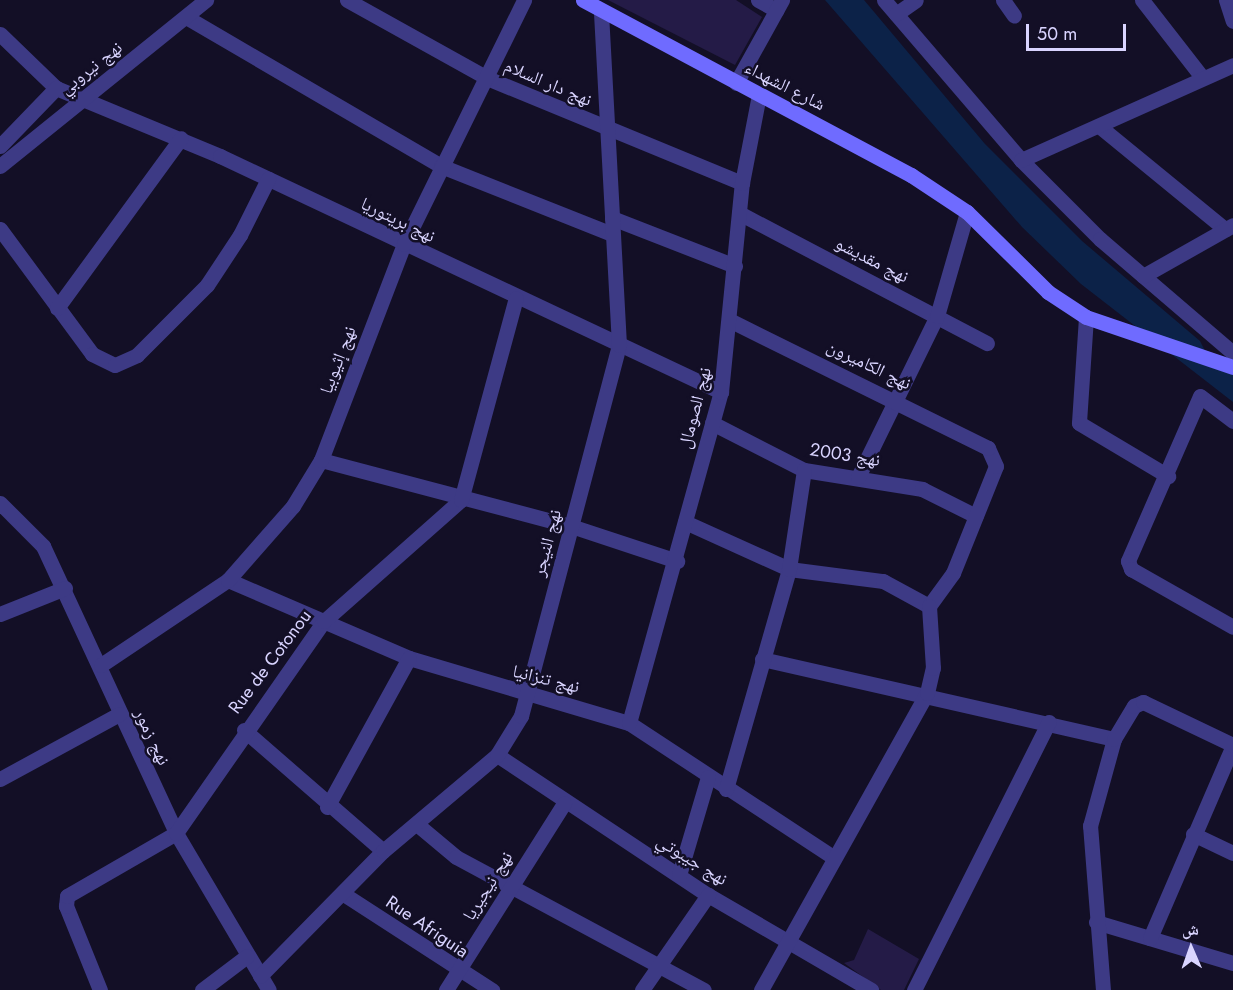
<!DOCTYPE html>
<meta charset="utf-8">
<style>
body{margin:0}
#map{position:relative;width:1233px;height:990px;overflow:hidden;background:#130f26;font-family:Jost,"Noto Naskh Arabic",sans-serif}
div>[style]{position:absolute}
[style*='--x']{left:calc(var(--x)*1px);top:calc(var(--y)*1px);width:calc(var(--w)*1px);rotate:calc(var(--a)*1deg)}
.water>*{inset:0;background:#0c2248}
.building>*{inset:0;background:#241b47}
.street>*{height:15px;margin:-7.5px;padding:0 7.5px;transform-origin:7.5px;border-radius:7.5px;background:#3d3a85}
.secondary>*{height:15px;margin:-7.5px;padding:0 7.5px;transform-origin:7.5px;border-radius:7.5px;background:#6f6bff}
span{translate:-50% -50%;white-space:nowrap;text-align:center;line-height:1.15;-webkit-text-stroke:5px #130f26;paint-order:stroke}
.street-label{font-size:18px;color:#d9d4ff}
.north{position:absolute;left:1161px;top:918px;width:60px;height:60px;-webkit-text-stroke:4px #130f26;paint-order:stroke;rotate:358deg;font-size:16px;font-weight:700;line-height:24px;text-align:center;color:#d9d4ff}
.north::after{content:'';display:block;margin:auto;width:21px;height:27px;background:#d9d4ff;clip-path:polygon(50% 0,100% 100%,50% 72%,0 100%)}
.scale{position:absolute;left:1026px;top:24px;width:100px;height:27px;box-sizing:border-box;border:3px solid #d9d4ff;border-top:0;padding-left:8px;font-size:18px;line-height:21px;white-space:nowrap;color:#d9d4ff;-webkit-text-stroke:4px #130f26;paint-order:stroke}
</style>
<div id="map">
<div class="water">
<i style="clip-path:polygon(825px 0,864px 0,985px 144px,1082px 241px,1200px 341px,1210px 361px,1233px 375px,1233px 402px,1081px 284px,1022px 227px)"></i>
</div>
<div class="building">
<i style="clip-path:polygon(608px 0,736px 0,762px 17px,735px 65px)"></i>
<i style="clip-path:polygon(868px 929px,919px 959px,904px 990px,881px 990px,844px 963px,854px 960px)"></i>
</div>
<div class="street">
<i style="--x:347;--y:0;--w:160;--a:29.1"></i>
<i style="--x:487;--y:78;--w:276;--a:22.4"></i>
<i style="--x:758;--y:0;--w:21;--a:29"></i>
<i style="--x:884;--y:0;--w:211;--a:49.4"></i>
<i style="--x:1021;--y:160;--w:112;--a:45"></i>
<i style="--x:1100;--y:239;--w:175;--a:40.6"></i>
<i style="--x:1003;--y:0;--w:19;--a:55"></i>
<i style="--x:1142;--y:0;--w:98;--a:52.1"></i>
<i style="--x:1226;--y:0;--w:22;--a:72"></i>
<i style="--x:896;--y:14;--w:24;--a:-35"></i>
<i style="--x:186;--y:17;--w:295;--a:30.3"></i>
<i style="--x:441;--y:166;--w:184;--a:21.7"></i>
<i style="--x:0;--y:34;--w:78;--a:44"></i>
<i style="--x:56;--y:88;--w:178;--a:22.5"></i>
<i style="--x:220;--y:156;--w:554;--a:25.22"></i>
<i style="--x:736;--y:83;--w:95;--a:-61"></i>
<i style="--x:1099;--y:126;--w:163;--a:39.3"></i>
<i style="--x:0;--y:146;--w:81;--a:-46"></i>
<i style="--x:1021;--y:160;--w:232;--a:-24.1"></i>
<i style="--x:0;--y:166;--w:265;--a:-38.9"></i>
<i style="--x:739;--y:213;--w:280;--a:27.7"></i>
<i style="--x:612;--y:218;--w:132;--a:21.3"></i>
<i style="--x:0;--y:229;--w:155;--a:53.6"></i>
<i style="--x:92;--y:354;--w:25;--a:26"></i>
<i style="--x:115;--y:365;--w:24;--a:-24"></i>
<i style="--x:137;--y:355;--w:99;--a:-45"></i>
<i style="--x:207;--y:285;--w:60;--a:-56.6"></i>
<i style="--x:240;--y:235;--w:63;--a:-63.4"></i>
<i style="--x:1143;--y:276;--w:103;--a:-29.5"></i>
<i style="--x:57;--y:308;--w:210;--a:-53.9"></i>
<i style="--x:1086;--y:317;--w:106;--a:93.8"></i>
<i style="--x:1079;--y:423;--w:104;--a:30.8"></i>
<i style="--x:1233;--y:421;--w:41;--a:-142.9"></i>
<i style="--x:1200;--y:396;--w:180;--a:113.6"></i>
<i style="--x:1128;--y:561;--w:9;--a:69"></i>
<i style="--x:1131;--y:569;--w:117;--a:29.6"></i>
<i style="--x:712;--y:423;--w:103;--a:27.1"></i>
<i style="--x:804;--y:470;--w:120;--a:9.1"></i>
<i style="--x:922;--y:489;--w:60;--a:26.6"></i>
<i style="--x:321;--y:460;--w:259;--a:14.8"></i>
<i style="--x:571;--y:526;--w:112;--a:18.3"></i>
<i style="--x:858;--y:477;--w:179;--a:-63.9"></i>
<i style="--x:937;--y:316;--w:108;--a:-73.9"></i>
<i style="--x:0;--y:503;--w:61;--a:45"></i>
<i style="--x:43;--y:546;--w:316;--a:65.1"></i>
<i style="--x:176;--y:833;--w:182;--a:59.4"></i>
<i style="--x:685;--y:522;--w:114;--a:24.3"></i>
<i style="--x:789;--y:569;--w:95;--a:7.3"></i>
<i style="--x:883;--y:581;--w:52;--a:28.5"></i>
<i style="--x:929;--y:606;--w:41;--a:-54"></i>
<i style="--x:953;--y:573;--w:115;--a:-68.1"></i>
<i style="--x:996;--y:466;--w:20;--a:-114"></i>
<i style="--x:988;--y:448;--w:287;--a:-153.7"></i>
<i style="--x:228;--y:580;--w:197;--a:23.3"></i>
<i style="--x:409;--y:658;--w:229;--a:16.5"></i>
<i style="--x:629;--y:723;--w:244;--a:33.3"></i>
<i style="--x:0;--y:614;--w:70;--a:-21.8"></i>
<i style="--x:762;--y:659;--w:361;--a:12.8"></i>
<i style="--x:101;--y:665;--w:153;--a:-33.8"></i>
<i style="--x:228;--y:580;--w:98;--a:-48.7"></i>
<i style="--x:293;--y:506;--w:54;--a:-58.7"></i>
<i style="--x:321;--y:460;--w:231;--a:-69"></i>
<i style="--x:404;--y:244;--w:272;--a:-63.8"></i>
<i style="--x:629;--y:723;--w:344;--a:-74.5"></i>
<i style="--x:721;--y:392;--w:210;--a:-84.3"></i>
<i style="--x:742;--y:183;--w:90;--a:-79.1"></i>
<i style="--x:244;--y:730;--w:184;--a:41"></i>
<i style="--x:497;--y:755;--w:253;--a:33.6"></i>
<i style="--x:708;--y:895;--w:189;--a:30.2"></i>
<i style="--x:0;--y:779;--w:136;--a:-28.6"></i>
<i style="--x:726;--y:789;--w:229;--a:-74"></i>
<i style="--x:789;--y:569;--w:100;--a:-81.4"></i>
<i style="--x:327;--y:807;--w:170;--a:-61.2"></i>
<i style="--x:419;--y:826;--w:48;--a:40"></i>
<i style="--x:456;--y:857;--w:281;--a:28.2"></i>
<i style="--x:1193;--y:834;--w:44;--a:25.4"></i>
<i style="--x:679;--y:875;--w:102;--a:-73.5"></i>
<i style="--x:342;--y:893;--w:179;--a:32.9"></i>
<i style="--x:1096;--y:922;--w:143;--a:16.7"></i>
<i style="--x:1150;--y:938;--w:210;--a:-66.7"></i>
<i style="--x:260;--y:976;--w:175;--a:-45.5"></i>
<i style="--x:383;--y:851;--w:149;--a:-40.1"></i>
<i style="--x:497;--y:755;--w:46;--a:-58.4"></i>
<i style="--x:521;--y:716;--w:384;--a:-75.2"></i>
<i style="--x:619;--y:345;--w:334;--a:-93.1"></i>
<i style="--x:100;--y:990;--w:91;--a:-112"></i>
<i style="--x:66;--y:906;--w:10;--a:-84"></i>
<i style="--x:67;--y:896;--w:126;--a:-30"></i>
<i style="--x:176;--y:833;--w:259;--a:-55.1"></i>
<i style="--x:324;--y:621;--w:183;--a:-41.5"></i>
<i style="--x:461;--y:500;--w:209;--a:-74.8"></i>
<i style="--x:202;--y:990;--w:56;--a:-37.1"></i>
<i style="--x:446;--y:990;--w:221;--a:-57.7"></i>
<i style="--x:642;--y:990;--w:116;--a:-55.2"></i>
<i style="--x:761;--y:990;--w:340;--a:-60.8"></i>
<i style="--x:927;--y:693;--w:26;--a:-77"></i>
<i style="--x:933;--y:668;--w:62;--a:-93.7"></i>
<i style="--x:914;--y:990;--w:300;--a:-63.3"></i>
<i style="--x:1103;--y:990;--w:165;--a:-94.5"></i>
<i style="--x:1090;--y:826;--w:90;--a:-74.6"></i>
<i style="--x:1114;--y:739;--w:39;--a:-59"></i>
<i style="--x:1134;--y:706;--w:10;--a:-24"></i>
<i style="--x:1143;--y:702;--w:100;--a:25.5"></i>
</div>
<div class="secondary">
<i style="--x:583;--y:0;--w:372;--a:28.1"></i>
<i style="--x:911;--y:175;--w:67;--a:33.5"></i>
<i style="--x:967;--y:212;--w:114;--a:44.6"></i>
<i style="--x:1048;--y:292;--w:45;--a:33.3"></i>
<i style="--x:1086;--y:317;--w:155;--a:18.8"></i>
</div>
<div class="street-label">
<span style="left:91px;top:68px;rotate:-38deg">نهج نيروبي</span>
<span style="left:548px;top:83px;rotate:23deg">نهج دار السلام</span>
<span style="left:785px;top:86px;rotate:27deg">شارع الشهداء</span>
<span style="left:398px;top:220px;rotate:26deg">نهج بريتوريا</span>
<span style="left:872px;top:260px;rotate:27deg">نهج مقديشو</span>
<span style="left:338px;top:360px;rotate:-69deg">نهج إثيوبيا</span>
<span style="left:869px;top:365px;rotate:26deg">نهج الكاميرون</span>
<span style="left:695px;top:408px;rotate:-75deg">نهج الصومال</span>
<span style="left:845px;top:455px;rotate:9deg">نهج 2003</span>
<span style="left:547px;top:543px;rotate:-75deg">نهج النيجر</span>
<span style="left:270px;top:662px;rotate:-53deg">Rue de Cotonou</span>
<span style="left:546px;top:679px;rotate:14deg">نهج تنزانيا</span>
<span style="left:152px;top:737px;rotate:65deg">نهج زمور</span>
<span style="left:692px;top:860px;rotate:32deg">نهج جيبوتي</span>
<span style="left:488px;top:886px;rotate:-58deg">نهج نيجيريا</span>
<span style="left:427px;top:927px;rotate:34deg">Rue Afriguia</span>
</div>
<div class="north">ش</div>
<div class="scale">50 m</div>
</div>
